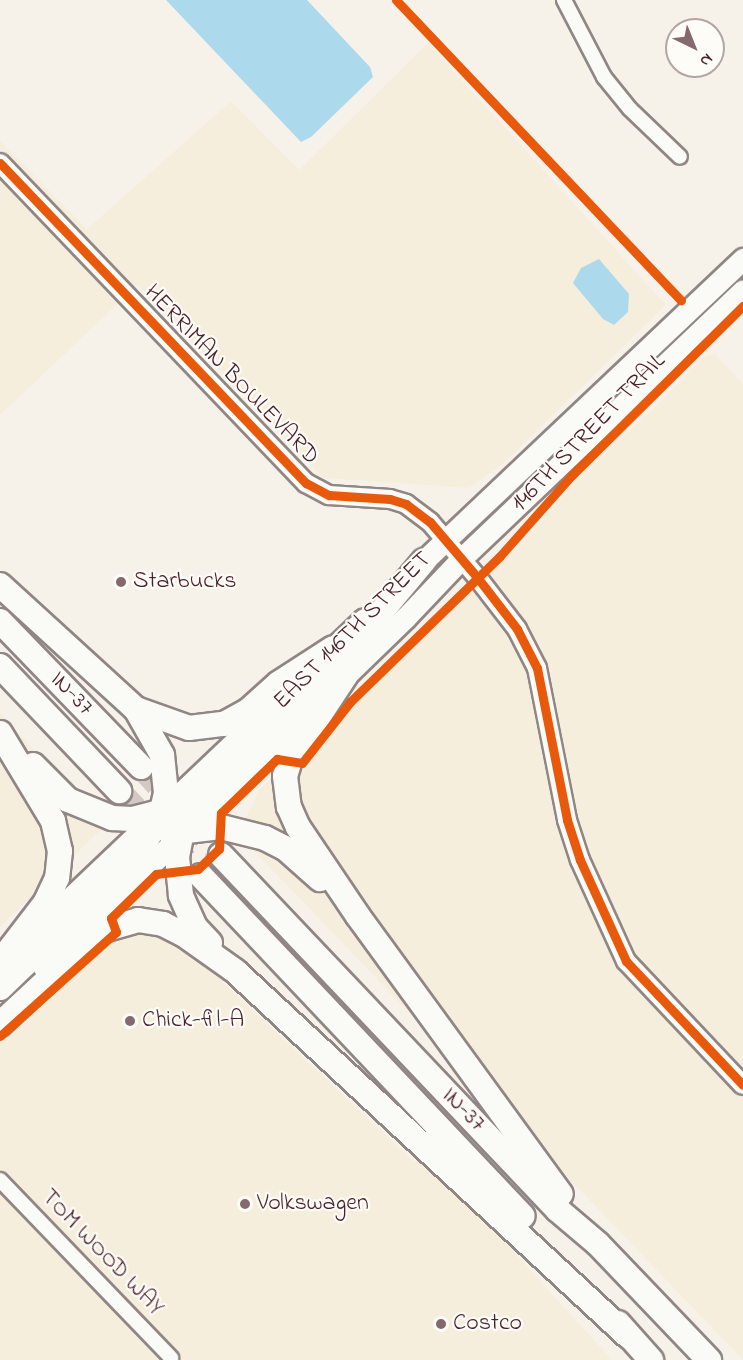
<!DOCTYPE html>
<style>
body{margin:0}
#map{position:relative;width:743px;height:1360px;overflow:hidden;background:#f6f2ea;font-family:"Indie Flower",sans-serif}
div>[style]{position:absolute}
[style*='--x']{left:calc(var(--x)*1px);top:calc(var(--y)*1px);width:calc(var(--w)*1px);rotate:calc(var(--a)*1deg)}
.built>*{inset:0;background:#f6eedd}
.water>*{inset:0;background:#acd9ec}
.highway-tunnel>*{height:24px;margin-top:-12px;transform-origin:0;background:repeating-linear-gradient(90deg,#d4c8c4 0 24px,transparent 0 36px)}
.roads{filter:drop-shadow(2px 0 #908684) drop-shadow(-2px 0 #908684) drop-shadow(0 2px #908684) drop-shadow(0 -2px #908684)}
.street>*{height:14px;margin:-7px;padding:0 7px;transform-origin:7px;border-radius:7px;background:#fafaf7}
.secondary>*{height:18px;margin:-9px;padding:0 9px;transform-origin:9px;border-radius:9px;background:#fafaf7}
.primary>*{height:21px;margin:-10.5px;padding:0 10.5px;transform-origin:10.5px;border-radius:10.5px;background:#fafaf7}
.highway>*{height:24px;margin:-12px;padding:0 12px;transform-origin:12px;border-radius:12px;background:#fafaf7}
.cycleway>*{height:9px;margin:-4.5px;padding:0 4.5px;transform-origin:4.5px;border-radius:4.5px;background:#e8590c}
.dots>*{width:16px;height:16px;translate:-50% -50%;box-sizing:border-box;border:3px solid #fdfcf7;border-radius:50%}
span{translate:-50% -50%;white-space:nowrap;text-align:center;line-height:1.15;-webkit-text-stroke:4.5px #fdfcf7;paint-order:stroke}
.street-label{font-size:24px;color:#4a1f2b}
.poi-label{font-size:24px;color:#4a1f2b}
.left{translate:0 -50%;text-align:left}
.north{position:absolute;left:665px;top:18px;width:60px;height:60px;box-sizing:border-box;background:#fdfcf7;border:2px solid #b5a4a5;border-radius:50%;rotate:137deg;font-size:16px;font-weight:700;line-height:24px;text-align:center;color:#4a1f2b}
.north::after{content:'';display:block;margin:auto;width:21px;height:27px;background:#86696e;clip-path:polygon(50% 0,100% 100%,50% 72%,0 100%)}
</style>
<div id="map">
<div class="built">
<i style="clip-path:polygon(428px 43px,666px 305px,504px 463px,469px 488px,323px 478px,138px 285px,0 415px,0 141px,87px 229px,231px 101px,299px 170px)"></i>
<i style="clip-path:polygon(715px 354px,743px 384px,743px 1360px,256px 853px,246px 840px,243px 825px,259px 790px,518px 547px,590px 464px,657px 405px,703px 357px)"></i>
<i style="clip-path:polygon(0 713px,105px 826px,0 927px)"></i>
<i style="clip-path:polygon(130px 930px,172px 938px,191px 952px,414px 1162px,426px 1155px,612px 1360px,0 1360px,0 1029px,88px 948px)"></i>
</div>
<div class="water">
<i style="clip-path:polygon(166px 0,307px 0,370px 67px,373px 77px,311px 137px,301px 142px)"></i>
<i style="clip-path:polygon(599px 259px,629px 294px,628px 312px,614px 325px,603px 319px,573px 283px,581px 268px)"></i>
</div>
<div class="highway-tunnel">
<i style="--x:141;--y:767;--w:119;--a:47.7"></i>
<i style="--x:119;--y:791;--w:118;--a:46"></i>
</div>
<div class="roads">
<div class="street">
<i style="--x:564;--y:0;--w:87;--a:62.5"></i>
<i style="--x:604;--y:77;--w:41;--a:50.9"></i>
<i style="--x:630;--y:109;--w:69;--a:43.8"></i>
<i style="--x:0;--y:1180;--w:247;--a:46.1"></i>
</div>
<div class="secondary">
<i style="--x:0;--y:163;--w:443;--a:46.3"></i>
<i style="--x:306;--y:483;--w:26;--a:28"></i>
<i style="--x:329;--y:495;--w:61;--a:3.8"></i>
<i style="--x:390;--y:499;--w:17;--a:17"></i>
<i style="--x:406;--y:504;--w:30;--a:37"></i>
<i style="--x:430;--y:522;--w:72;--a:49.5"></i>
<i style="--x:477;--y:577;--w:66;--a:52.4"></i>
<i style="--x:517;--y:629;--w:44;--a:62.9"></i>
<i style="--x:537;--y:668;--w:155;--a:78.8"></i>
<i style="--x:567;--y:820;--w:42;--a:72"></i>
<i style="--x:580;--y:860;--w:111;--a:65.5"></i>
<i style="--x:626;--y:961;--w:170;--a:46.7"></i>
</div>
<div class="primary">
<i style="--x:412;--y:572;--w:456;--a:-43.4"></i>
<i style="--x:30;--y:936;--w:460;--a:-43.5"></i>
<i style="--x:44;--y:968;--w:504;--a:-44.12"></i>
<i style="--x:406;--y:617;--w:81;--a:-46.5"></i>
<i style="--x:462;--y:558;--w:388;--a:-43.6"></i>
</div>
<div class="highway">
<i style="--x:0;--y:585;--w:184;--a:42.4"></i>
<i style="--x:136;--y:709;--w:53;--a:60.5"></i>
<i style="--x:162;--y:755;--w:38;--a:84"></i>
<i style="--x:166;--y:793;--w:18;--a:103"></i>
<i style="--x:162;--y:811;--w:49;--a:118.1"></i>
<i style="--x:139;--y:854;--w:193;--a:136"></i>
<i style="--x:0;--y:621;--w:203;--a:46"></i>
<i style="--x:0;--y:666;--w:173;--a:46.4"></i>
<i style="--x:346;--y:675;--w:102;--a:123.4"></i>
<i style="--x:290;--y:760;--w:17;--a:107"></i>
<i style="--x:285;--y:776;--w:31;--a:83"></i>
<i style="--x:289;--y:807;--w:22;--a:66"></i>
<i style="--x:298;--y:827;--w:107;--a:56"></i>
<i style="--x:358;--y:916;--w:344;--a:53.9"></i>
<i style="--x:136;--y:709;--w:56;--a:19.7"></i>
<i style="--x:189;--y:728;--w:35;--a:-7"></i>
<i style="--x:224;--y:724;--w:29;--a:-29"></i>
<i style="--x:249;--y:710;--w:40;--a:-42"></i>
<i style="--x:279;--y:683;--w:64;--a:-32.9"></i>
<i style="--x:0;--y:733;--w:103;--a:58.9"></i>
<i style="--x:53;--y:821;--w:31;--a:77"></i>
<i style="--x:60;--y:851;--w:27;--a:96"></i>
<i style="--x:57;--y:878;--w:26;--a:115"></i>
<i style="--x:46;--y:902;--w:76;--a:127.5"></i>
<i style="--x:33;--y:765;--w:49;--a:45"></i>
<i style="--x:68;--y:800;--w:48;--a:22.2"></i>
<i style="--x:112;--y:818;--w:20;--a:3"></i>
<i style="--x:132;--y:819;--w:40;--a:-14.4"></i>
<i style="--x:170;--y:833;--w:51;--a:-6.7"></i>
<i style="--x:221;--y:827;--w:45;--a:14"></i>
<i style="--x:265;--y:838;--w:22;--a:27"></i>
<i style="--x:285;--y:848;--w:47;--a:41.5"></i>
<i style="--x:221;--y:855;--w:489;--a:46.5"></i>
<i style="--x:558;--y:1210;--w:52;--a:40.4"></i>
<i style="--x:598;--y:1244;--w:161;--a:46.3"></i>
<i style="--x:201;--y:876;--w:468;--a:46.6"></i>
<i style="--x:210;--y:943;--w:22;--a:-133"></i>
<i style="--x:195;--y:927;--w:35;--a:-114"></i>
<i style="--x:181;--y:895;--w:38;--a:-96"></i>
<i style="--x:177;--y:857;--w:36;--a:-79"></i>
<i style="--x:184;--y:822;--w:42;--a:-55.6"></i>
<i style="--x:208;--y:787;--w:190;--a:-43.9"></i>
<i style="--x:345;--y:655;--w:123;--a:-50"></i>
<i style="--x:0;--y:1024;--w:137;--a:-42.9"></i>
<i style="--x:100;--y:931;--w:40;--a:-16"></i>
<i style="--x:138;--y:920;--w:25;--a:9"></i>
<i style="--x:163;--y:924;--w:22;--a:27"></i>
<i style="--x:183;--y:934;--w:64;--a:35.4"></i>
<i style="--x:235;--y:971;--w:536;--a:42.88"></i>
<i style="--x:618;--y:1323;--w:50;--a:48.3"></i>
</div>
</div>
<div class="cycleway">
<i style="--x:396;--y:0;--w:414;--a:46.5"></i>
<i style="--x:0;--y:163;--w:443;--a:46.3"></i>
<i style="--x:306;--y:483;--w:26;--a:28"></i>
<i style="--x:329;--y:495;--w:61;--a:3.8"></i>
<i style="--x:390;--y:499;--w:17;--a:17"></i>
<i style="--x:406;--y:504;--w:30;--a:37"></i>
<i style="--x:430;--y:522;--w:72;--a:49.5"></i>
<i style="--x:477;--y:577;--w:66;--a:52.4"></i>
<i style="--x:517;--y:629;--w:44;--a:62.9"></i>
<i style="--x:537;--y:668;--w:155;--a:78.8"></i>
<i style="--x:567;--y:820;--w:42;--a:72"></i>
<i style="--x:580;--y:860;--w:111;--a:65.5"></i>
<i style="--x:626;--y:961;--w:170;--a:46.7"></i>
<i style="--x:0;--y:1036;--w:156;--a:-41.9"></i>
<i style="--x:116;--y:932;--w:15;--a:-110"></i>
<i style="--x:111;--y:918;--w:63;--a:-44.4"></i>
<i style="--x:156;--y:874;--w:42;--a:-6.8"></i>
<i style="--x:198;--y:869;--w:29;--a:-44"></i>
<i style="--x:219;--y:849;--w:36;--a:-87"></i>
<i style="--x:221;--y:813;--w:78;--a:-44"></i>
<i style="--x:277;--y:759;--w:25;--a:9"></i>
<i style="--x:302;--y:763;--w:78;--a:-51.8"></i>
<i style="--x:350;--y:702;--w:209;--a:-44.2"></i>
<i style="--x:500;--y:556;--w:107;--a:-48.4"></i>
<i style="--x:571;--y:476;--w:242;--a:-44.7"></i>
</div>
<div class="dots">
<i style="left:121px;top:582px;background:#86696e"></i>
<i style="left:130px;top:1021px;background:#86696e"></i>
<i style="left:245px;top:1204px;background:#86696e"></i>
<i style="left:441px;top:1324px;background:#86696e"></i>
</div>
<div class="street-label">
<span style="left:231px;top:375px;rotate:46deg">HERRIMAN BOULEVARD</span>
<span style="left:589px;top:433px;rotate:-46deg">146TH STREET TRAIL</span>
<span style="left:353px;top:631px;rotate:-45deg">EAST 146TH STREET</span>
<span style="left:71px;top:694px;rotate:46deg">IN-37</span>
<span style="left:463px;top:1110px;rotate:46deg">IN-37</span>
<span style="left:102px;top:1253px;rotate:46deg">TOM WOOD WAY</span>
</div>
<div class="poi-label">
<span class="left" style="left:133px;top:582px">Starbucks</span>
<span class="left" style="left:142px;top:1021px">Chick-fil-A</span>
<span class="left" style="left:257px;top:1204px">Volkswagen</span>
<span class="left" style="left:453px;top:1324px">Costco</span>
</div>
<div class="north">N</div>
</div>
